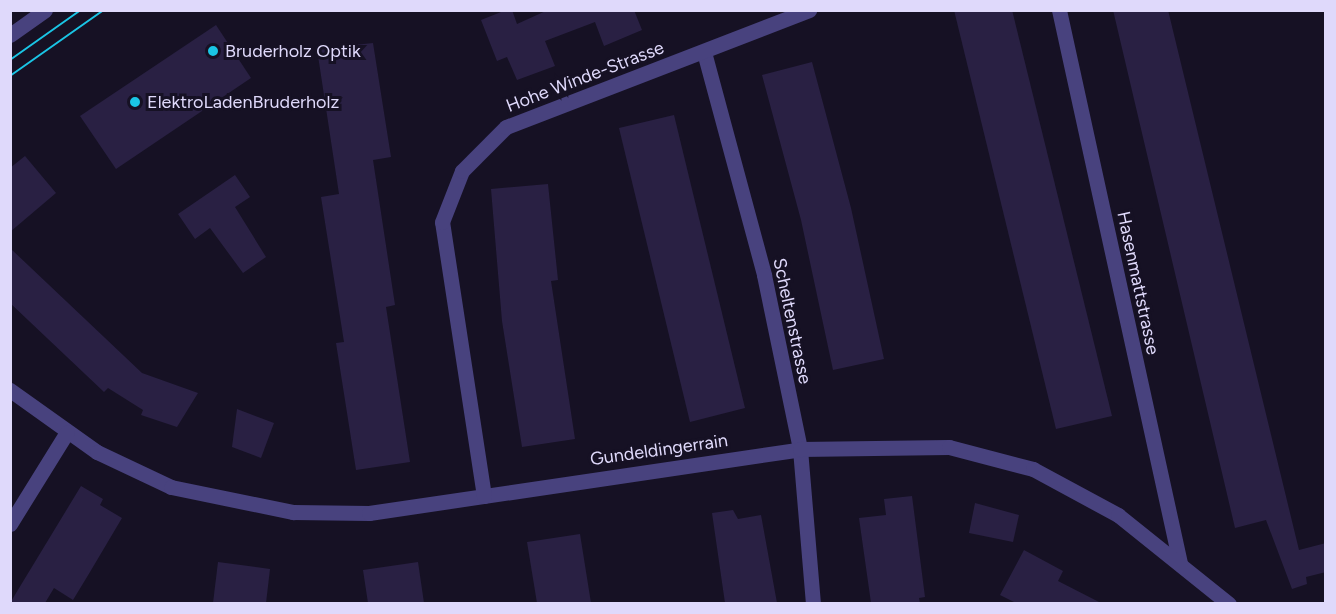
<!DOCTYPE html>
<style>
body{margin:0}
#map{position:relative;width:1336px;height:614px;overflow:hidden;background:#161124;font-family:Figtree,sans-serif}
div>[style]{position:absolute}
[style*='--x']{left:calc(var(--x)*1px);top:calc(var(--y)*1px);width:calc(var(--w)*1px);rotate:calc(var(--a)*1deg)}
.building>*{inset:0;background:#292043}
.street>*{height:15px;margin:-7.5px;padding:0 7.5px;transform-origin:7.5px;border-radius:7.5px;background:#48427e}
.tram>*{height:1.5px;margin:-0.75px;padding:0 0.75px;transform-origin:0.75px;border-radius:0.75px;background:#1ac5e5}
.dots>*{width:16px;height:16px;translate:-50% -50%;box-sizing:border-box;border:3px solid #161124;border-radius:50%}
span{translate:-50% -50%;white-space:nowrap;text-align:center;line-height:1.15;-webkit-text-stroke:6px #161124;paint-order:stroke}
.poi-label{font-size:18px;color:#dfd9fb}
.left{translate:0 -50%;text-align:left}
.street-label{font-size:18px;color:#dfd9fb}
.frame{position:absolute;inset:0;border:12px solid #dfd9fb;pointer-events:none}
</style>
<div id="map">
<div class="building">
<i style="clip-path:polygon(506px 10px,512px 10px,517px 24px,548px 10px,634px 10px,642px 30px,604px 46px,595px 22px,545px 41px,555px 66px,517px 80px,507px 57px,497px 61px,481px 20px)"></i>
<i style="clip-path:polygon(954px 10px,1012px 10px,1112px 416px,1056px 429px)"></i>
<i style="clip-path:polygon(1113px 10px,1168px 10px,1299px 550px,1326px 543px,1326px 572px,1306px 577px,1307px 584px,1292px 589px,1266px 520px,1235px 528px)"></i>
<i style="clip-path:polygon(216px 25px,251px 78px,116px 169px,80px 116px)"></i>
<i style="clip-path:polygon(373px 43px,391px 157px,373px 160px,395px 305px,386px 307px,410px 462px,356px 470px,336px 343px,344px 342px,321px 197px,339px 194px,317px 49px)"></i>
<i style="clip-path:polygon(812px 62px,851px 208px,884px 359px,833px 370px,801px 220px,762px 75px)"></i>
<i style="clip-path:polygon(674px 115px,745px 408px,690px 422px,619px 128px)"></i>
<i style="clip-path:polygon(25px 156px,56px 193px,10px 232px,10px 168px)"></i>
<i style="clip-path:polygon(235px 175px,250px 197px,235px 207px,266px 257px,243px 273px,210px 228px,195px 239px,178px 214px)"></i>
<i style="clip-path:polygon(548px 184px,558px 280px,551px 281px,575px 439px,522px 447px,502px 321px,491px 189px)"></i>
<i style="clip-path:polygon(10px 248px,142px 373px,198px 393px,177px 427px,141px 415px,143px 410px,108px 388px,104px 392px,10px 303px)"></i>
<i style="clip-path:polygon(237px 409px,274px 423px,261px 458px,232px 447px)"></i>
<i style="clip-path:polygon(81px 486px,103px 499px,100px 505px,122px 518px,90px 572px,73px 600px,54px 588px,45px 603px,10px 603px)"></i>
<i style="clip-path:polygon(912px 496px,925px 597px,919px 598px,920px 603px,871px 603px,859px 518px,886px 515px,884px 499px)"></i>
<i style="clip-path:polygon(975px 503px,1019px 515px,1013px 542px,969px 533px)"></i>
<i style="clip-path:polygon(733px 510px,738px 519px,761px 515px,777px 603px,725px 603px,712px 513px)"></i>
<i style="clip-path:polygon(580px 534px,591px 603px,537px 603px,527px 542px)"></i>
<i style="clip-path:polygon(1024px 550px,1063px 571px,1058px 581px,1101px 603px,1016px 603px,1000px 595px)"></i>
<i style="clip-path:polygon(218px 562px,270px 569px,266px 603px,213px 603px)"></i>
<i style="clip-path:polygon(418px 562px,424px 603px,368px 603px,363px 570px)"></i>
</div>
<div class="street">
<i style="--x:1059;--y:10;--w:566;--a:77.66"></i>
<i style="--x:10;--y:35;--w:43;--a:-35.5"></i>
<i style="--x:704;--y:52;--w:231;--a:74.9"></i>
<i style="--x:764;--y:275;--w:178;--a:78.3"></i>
<i style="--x:800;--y:449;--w:156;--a:85.2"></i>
<i style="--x:10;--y:390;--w:107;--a:35.5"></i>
<i style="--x:97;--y:452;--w:82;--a:25.3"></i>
<i style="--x:171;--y:487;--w:125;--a:11.6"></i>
<i style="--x:293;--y:512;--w:76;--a:0.8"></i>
<i style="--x:369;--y:513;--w:436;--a:-8.4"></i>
<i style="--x:800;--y:449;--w:149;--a:-0.8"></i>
<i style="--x:949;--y:447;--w:87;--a:14.7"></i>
<i style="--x:1033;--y:469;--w:97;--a:28.4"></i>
<i style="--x:1118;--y:515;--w:142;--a:38.7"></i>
<i style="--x:484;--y:496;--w:277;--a:-98.7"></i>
<i style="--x:442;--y:222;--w:55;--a:-68.6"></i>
<i style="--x:462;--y:171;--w:62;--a:-45"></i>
<i style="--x:506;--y:127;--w:325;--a:-21.1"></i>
<i style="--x:10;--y:524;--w:108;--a:-58.2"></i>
</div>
<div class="tram">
<i style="--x:10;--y:60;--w:87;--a:-35.2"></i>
<i style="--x:10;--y:76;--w:115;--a:-35.1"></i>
</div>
<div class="dots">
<i style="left:213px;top:51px;background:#1ac5e5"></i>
<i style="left:135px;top:102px;background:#1ac5e5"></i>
</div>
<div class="poi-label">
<span class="left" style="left:225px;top:51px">Bruderholz Optik</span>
<span class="left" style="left:147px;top:102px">ElektroLadenBruderholz</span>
</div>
<div class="street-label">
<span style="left:585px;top:77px;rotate:-21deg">Hohe Winde-Strasse</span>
<span style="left:1138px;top:283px;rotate:78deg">Hasenmattstrasse</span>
<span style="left:792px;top:321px;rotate:78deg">Scheltenstrasse</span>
<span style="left:659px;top:450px;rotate:-8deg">Gundeldingerrain</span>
</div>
<div class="frame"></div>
</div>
